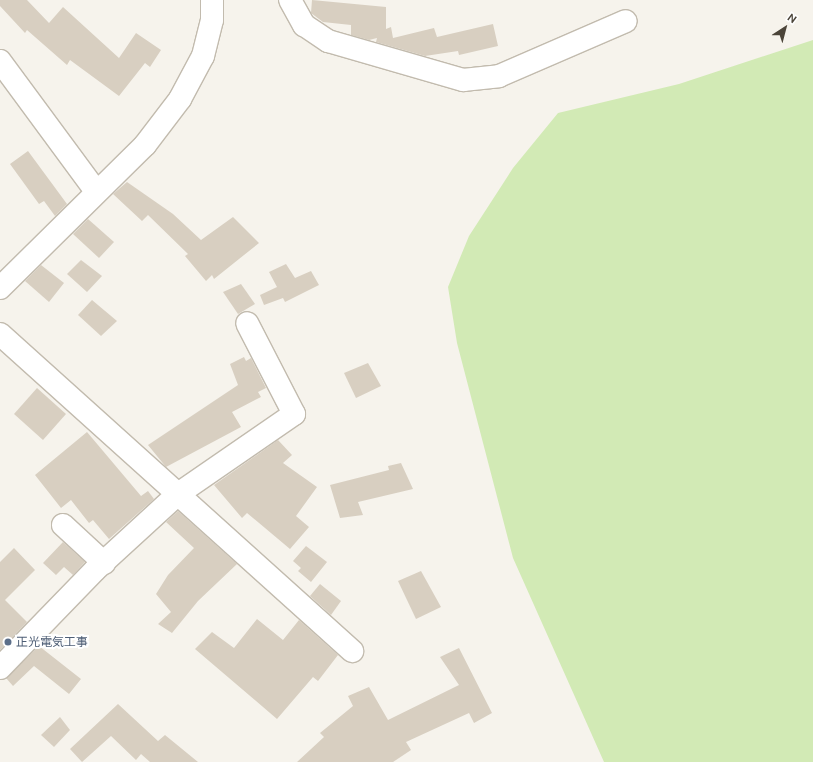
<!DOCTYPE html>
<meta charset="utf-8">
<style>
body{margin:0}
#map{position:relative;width:813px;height:762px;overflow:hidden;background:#f6f3ec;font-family:Ubuntu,"Noto Sans JP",sans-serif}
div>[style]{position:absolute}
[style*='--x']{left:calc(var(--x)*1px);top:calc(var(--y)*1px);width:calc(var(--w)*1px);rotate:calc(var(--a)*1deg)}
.green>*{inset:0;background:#d2eab5}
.building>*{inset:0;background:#d8cfc1}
.roads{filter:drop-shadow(1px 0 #c2bbae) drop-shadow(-1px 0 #c2bbae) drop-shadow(0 1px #c2bbae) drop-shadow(0 -1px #c2bbae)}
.minor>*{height:22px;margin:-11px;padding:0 11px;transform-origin:11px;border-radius:11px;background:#fff}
.dots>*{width:11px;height:11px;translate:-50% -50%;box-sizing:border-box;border:2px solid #fff;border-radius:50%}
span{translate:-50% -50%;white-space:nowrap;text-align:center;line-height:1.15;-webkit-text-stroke:4px #fff;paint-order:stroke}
.service-label{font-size:12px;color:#4e5e75}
.left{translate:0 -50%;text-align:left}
.north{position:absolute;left:765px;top:8px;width:40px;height:40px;-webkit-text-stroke:3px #fff;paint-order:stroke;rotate:36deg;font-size:11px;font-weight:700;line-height:16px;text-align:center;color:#4b4439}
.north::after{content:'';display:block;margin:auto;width:14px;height:18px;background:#4b4439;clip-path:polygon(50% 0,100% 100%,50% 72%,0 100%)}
</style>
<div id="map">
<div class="green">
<i style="clip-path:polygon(813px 40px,813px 762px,604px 762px,513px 558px,457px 343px,448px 287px,469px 236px,513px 168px,558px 113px,679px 84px)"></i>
</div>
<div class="building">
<i style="clip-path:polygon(0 0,27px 0,49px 23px,63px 7px,119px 58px,136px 33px,161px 50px,150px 67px,145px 63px,119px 96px,70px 60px,67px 65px,27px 30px,25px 33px,0 6px)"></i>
<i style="clip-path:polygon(312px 0,386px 7px,386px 29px,391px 27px,393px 38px,434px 28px,437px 37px,493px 24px,498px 46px,459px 55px,458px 51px,425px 56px,376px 42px,377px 38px,369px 40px,351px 35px,351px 25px,323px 22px,311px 13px)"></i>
<i style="clip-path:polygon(28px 151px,67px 204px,55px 216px,44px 201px,39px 204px,10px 164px)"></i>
<i style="clip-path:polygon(127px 182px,173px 214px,201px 240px,233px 217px,259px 243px,214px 279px,212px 275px,206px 281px,185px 256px,188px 254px,148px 215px,142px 221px,113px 194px)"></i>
<i style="clip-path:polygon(88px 219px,114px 242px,99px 258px,73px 234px)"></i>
<i style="clip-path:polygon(81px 260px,102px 276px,87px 292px,67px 274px)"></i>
<i style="clip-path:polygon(286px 264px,295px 278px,311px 271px,319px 285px,285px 302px,283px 298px,264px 305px,260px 295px,277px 287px,269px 272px)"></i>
<i style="clip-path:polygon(41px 265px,64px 283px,49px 302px,25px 281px)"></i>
<i style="clip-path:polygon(241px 284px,255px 304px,238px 314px,223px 292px)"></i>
<i style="clip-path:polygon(92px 300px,117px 321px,101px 336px,78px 315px)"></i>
<i style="clip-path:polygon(244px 357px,246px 361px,251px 358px,266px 388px,258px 392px,261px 397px,232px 412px,241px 427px,166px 467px,148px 445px,238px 385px,230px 364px)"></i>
<i style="clip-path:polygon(368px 363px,381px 386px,356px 398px,344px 373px)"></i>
<i style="clip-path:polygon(37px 388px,66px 414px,43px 440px,14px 414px)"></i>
<i style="clip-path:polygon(87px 432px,141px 496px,148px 491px,154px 499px,109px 539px,93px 520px,89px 523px,71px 500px,61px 508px,35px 475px)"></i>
<i style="clip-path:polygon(278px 440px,292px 455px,283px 463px,317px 487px,296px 516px,309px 527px,290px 549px,247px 513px,242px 518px,214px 485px)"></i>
<i style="clip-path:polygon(401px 463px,413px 489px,358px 502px,363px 515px,340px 518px,330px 485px,389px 470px,388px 466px)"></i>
<i style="clip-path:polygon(178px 511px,237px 564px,198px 601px,172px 633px,158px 624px,171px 612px,156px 594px,168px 575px,194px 548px,166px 522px)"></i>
<i style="clip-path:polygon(63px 542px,85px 562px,73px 575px,64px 567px,56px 575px,43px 563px)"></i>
<i style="clip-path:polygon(306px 546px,327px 562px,311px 582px,298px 571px,301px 568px,293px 561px)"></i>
<i style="clip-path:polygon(14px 548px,35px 570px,5px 600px,27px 622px,0 650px,0 562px)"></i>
<i style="clip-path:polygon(421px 571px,441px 607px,416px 619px,398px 581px)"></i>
<i style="clip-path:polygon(320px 584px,341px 601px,331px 615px,310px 596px)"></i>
<i style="clip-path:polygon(257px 619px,283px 640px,299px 620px,338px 655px,318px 681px,313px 677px,277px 719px,195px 649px,212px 632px,234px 648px)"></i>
<i style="clip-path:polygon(39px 646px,81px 679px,69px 694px,34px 666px,13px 686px,6px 678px)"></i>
<i style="clip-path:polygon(459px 648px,492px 713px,474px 723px,469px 713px,406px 742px,411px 750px,393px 762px,297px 762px,324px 737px,320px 733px,353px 706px,348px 696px,369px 687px,388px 720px,459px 685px,440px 657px)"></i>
<i style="clip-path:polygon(118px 704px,158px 741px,165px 735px,198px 762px,150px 762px,141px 754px,136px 760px,111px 736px,82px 762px,70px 749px)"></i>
<i style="clip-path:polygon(60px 717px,70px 730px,54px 747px,41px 735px)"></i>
</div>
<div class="roads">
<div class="minor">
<i style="--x:290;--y:0;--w:29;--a:61"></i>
<i style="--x:304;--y:25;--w:29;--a:34"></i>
<i style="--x:328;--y:41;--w:141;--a:16.1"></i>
<i style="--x:463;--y:80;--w:36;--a:-6"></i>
<i style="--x:499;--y:76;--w:138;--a:-23.4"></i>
<i style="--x:0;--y:61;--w:162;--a:53.6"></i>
<i style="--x:0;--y:288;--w:204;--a:-44.6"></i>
<i style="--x:145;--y:145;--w:58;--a:-52.7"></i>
<i style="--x:180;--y:99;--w:49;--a:-61.9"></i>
<i style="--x:203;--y:56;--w:37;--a:-76"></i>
<i style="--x:212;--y:20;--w:20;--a:-90"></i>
<i style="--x:0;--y:334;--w:474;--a:42"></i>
<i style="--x:63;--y:525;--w:56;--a:42.8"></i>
<i style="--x:0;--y:668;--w:136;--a:-45.9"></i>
<i style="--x:95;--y:570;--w:113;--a:-42.5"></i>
<i style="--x:178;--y:494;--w:141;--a:-34.6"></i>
<i style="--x:294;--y:414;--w:102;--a:-117.3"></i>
</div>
</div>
<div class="dots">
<i style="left:8px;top:642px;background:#5c6f8a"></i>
</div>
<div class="service-label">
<span class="left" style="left:16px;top:642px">正光電気工事</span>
</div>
<div class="north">N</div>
</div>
